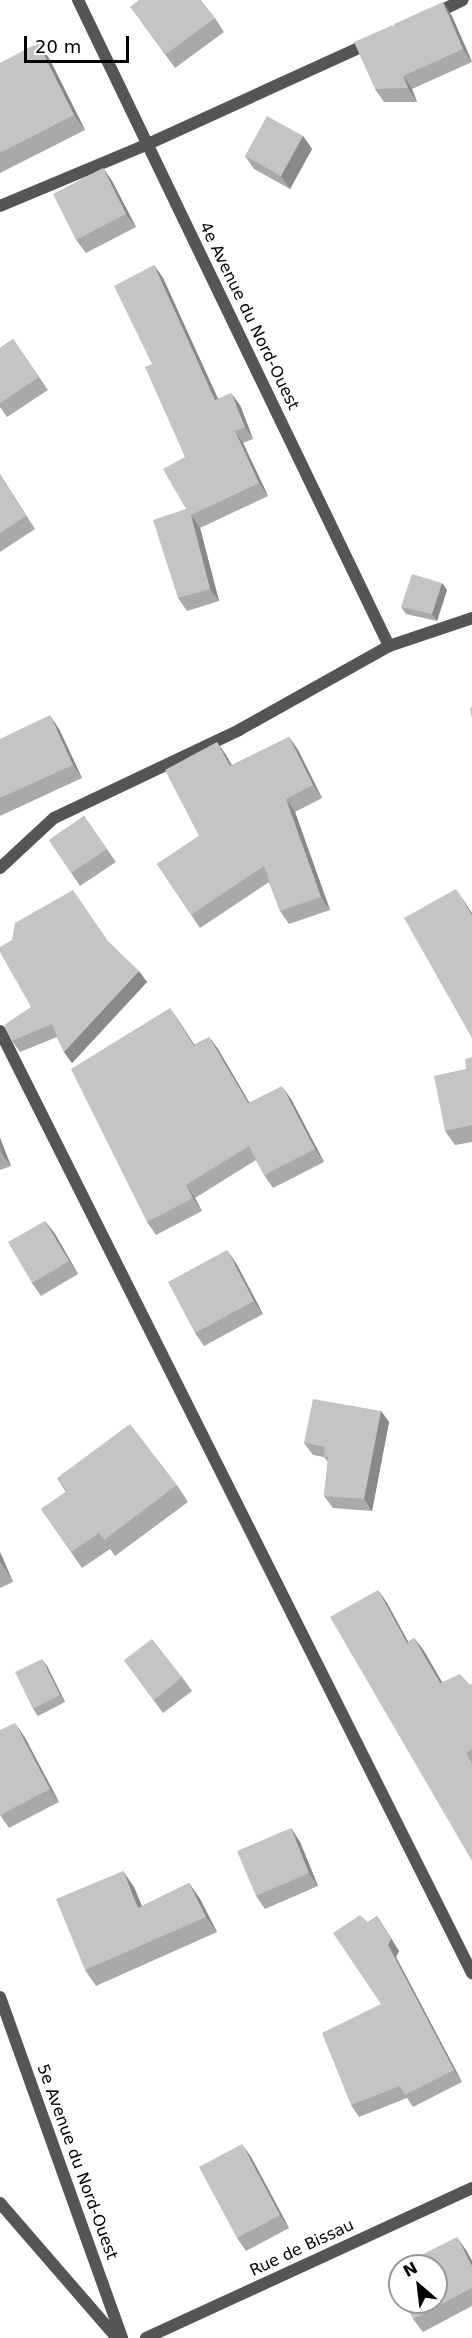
<!DOCTYPE html>
<style>
body{margin:0}
#map{position:relative;width:472px;height:2338px;overflow:hidden;background:#fff;font-family:"DejaVu Sans",sans-serif}
div>[style]{position:absolute}
[style*='--x']{left:calc(var(--x)*1px);top:calc(var(--y)*1px);width:calc(var(--w)*1px);rotate:calc(var(--a)*1deg)}
.minor>*{height:12px;margin:-6px;padding:0 6px;transform-origin:6px;border-radius:6px;background:#555}
.wall>*{inset:0;background:#a9a9a9}
.shaded-wall>*{inset:0;background:#898989}
.building>*{inset:0;background:#c4c4c4}
span{translate:-50% -50%;white-space:nowrap;text-align:center;line-height:1.15;-webkit-text-stroke:4.5px #fff;paint-order:stroke}
.street-label{font-size:16px;color:#000}
.north{position:absolute;left:388px;top:2254px;width:60px;height:60px;box-sizing:border-box;background:#fff;border:2px solid #999;border-radius:50%;rotate:332deg;font-size:16px;font-weight:700;line-height:24px;text-align:center;color:#000}
.north::after{content:'';display:block;margin:auto;width:21px;height:27px;background:#000;clip-path:polygon(50% 0,100% 100%,50% 72%,0 100%)}
.scale{position:absolute;left:24px;top:36px;width:105px;height:27px;box-sizing:border-box;border:3px solid #000;border-top:0;padding-left:8px;font-size:18px;line-height:21px;white-space:nowrap;color:#000;-webkit-text-stroke:4px #fff;paint-order:stroke}
</style>
<div id="map">
<div class="minor">
<i style="--x:78;--y:0;--w:717;--a:64.29"></i>
<i style="--x:432;--y:15;--w:34;--a:-26"></i>
<i style="--x:0;--y:206;--w:160;--a:-22.7"></i>
<i style="--x:148;--y:144;--w:246;--a:-24.5"></i>
<i style="--x:0;--y:868;--w:74;--a:-42.8"></i>
<i style="--x:54;--y:818;--w:205;--a:-25.4"></i>
<i style="--x:239;--y:730;--w:172;--a:-29.2"></i>
<i style="--x:389;--y:646;--w:88;--a:-18.6"></i>
<i style="--x:0;--y:1031;--w:1054;--a:63.39"></i>
<i style="--x:0;--y:1997;--w:362;--a:70.3"></i>
<i style="--x:0;--y:2203;--w:179;--a:49.1"></i>
<i style="--x:146;--y:2338;--w:359;--a:-24.7"></i>
</div>
<div class="wall">
<i style="clip-path:polygon(452px 16px,472px 62px,412px 89px,417px 102px,384px 102px,375px 89px,394px 26px)"></i>
<i style="clip-path:polygon(215px 18px,224px 32px,175px 68px,140px 20px)"></i>
<i style="clip-path:polygon(49px 58px,85px 130px,0 173px,0 63px)"></i>
<i style="clip-path:polygon(303px 136px,312px 149px,290px 189px,254px 169px,245px 156px)"></i>
<i style="clip-path:polygon(103px 168px,112px 181px,136px 227px,86px 253px,76px 240px)"></i>
<i style="clip-path:polygon(154px 265px,163px 278px,218px 399px,240px 405px,253px 439px,243px 443px,268px 496px,200px 528px,219px 601px,187px 611px,178px 598px,186px 509px,185px 457px,152px 364px)"></i>
<i style="clip-path:polygon(13px 339px,48px 390px,7px 417px,0 407px,0 348px)"></i>
<i style="clip-path:polygon(0 474px,35px 529px,0 552px)"></i>
<i style="clip-path:polygon(442px 583px,447px 590px,437px 621px,406px 614px,401px 607px)"></i>
<i style="clip-path:polygon(59px 729px,82px 778px,0 816px,0 739px)"></i>
<i style="clip-path:polygon(289px 737px,298px 750px,322px 798px,295px 812px,330px 910px,289px 924px,280px 911px,269px 882px,200px 928px,157px 864px,199px 836px,217px 742px,226px 755px,232px 765px)"></i>
<i style="clip-path:polygon(84px 816px,116px 862px,80px 886px,49px 840px)"></i>
<i style="clip-path:polygon(108px 942px,147px 982px,72px 1063px,64px 1052px,57px 1037px,20px 1052px,12px 1041px,31px 1007px)"></i>
<i style="clip-path:polygon(170px 1008px,194px 1045px,209px 1037px,218px 1049px,249px 1102px,291px 1099px,324px 1162px,273px 1188px,264px 1175px,256px 1160px,195px 1198px,202px 1211px,156px 1235px,147px 1222px)"></i>
<i style="clip-path:polygon(472px 1057px,472px 1142px,455px 1145px,445px 1131px,466px 1069px)"></i>
<i style="clip-path:polygon(0 1138px,11px 1166px,0 1170px)"></i>
<i style="clip-path:polygon(45px 1221px,55px 1234px,78px 1274px,41px 1296px,32px 1283px)"></i>
<i style="clip-path:polygon(236px 1263px,263px 1314px,204px 1346px,195px 1333px)"></i>
<i style="clip-path:polygon(381px 1411px,389px 1422px,372px 1511px,333px 1508px,324px 1496px,328px 1462px,324px 1457px,313px 1455px,304px 1443px)"></i>
<i style="clip-path:polygon(57px 1478px,177px 1485px,188px 1502px,115px 1556px,110px 1549px,82px 1568px,41px 1509px,66px 1492px)"></i>
<i style="clip-path:polygon(0 1552px,13px 1582px,0 1588px)"></i>
<i style="clip-path:polygon(378px 1590px,387px 1603px,408px 1642px,414px 1638px,424px 1651px,442px 1682px,470px 1685px,472px 1684px,472px 1861px)"></i>
<i style="clip-path:polygon(124px 1660px,182px 1677px,192px 1691px,163px 1713px)"></i>
<i style="clip-path:polygon(47px 1666px,65px 1702px,38px 1716px,33px 1709px)"></i>
<i style="clip-path:polygon(24px 1736px,59px 1802px,9px 1828px,0 1815px)"></i>
<i style="clip-path:polygon(291px 1828px,300px 1842px,318px 1886px,265px 1909px,256px 1896px)"></i>
<i style="clip-path:polygon(189px 1883px,200px 1899px,217px 1932px,96px 1986px,85px 1970px,134px 1887px,142px 1906px)"></i>
<i style="clip-path:polygon(377px 1916px,399px 1951px,396px 1957px,462px 2082px,413px 2107px,407px 2098px,359px 2117px,351px 2105px,381px 2004px,368px 1922px)"></i>
<i style="clip-path:polygon(251px 2157px,289px 2228px,246px 2251px,237px 2238px)"></i>
<i style="clip-path:polygon(466px 2250px,472px 2261px,472px 2306px,423px 2332px,413px 2319px)"></i>
</div>
<div class="shaded-wall">
<i style="clip-path:polygon(443px 2px,452px 16px,472px 62px,463px 49px)"></i>
<i style="clip-path:polygon(38px 43px,49px 58px,85px 130px,74px 115px)"></i>
<i style="clip-path:polygon(403px 76px,412px 89px,417px 102px,408px 88px)"></i>
<i style="clip-path:polygon(303px 136px,312px 149px,290px 189px,281px 176px)"></i>
<i style="clip-path:polygon(103px 168px,112px 181px,136px 227px,126px 214px)"></i>
<i style="clip-path:polygon(154px 265px,163px 278px,224px 412px,215px 400px)"></i>
<i style="clip-path:polygon(231px 393px,240px 405px,253px 439px,245px 427px)"></i>
<i style="clip-path:polygon(235px 431px,243px 443px,268px 496px,259px 483px)"></i>
<i style="clip-path:polygon(191px 515px,200px 528px,219px 601px,210px 589px)"></i>
<i style="clip-path:polygon(442px 583px,447px 590px,437px 621px,432px 614px)"></i>
<i style="clip-path:polygon(50px 715px,59px 729px,82px 778px,73px 765px)"></i>
<i style="clip-path:polygon(289px 737px,298px 750px,322px 798px,313px 785px)"></i>
<i style="clip-path:polygon(217px 742px,226px 755px,239px 779px,230px 766px)"></i>
<i style="clip-path:polygon(286px 799px,295px 812px,330px 910px,321px 897px)"></i>
<i style="clip-path:polygon(456px 889px,472px 913px,472px 916px)"></i>
<i style="clip-path:polygon(139px 971px,147px 982px,72px 1063px,64px 1052px)"></i>
<i style="clip-path:polygon(170px 1008px,179px 1021px,203px 1058px,194px 1046px)"></i>
<i style="clip-path:polygon(209px 1037px,218px 1049px,257px 1116px,248px 1103px)"></i>
<i style="clip-path:polygon(282px 1086px,291px 1099px,324px 1162px,315px 1149px)"></i>
<i style="clip-path:polygon(0 1138px,11px 1166px,2px 1154px,0 1148px)"></i>
<i style="clip-path:polygon(186px 1185px,195px 1198px,202px 1211px,193px 1198px)"></i>
<i style="clip-path:polygon(45px 1221px,55px 1234px,78px 1274px,69px 1261px)"></i>
<i style="clip-path:polygon(227px 1250px,236px 1263px,263px 1314px,254px 1301px)"></i>
<i style="clip-path:polygon(381px 1411px,389px 1422px,372px 1511px,364px 1499px)"></i>
<i style="clip-path:polygon(0 1552px,13px 1582px,0 1561px)"></i>
<i style="clip-path:polygon(378px 1590px,387px 1603px,416px 1656px,407px 1643px)"></i>
<i style="clip-path:polygon(414px 1638px,424px 1651px,450px 1696px,440px 1683px)"></i>
<i style="clip-path:polygon(42px 1659px,47px 1666px,65px 1702px,60px 1695px)"></i>
<i style="clip-path:polygon(15px 1723px,24px 1736px,59px 1802px,50px 1789px)"></i>
<i style="clip-path:polygon(291px 1828px,300px 1842px,318px 1886px,309px 1873px)"></i>
<i style="clip-path:polygon(123px 1871px,134px 1887px,149px 1924px,138px 1908px)"></i>
<i style="clip-path:polygon(189px 1883px,200px 1899px,217px 1932px,206px 1917px)"></i>
<i style="clip-path:polygon(377px 1916px,399px 1951px,396px 1957px,462px 2082px,454px 2070px,388px 1945px)"></i>
<i style="clip-path:polygon(242px 2144px,251px 2157px,289px 2228px,280px 2215px)"></i>
<i style="clip-path:polygon(457px 2237px,466px 2250px,472px 2261px,472px 2266px)"></i>
</div>
<div class="building">
<i style="clip-path:polygon(139px 0,201px 0,215px 18px,166px 54px,130px 7px)"></i>
<i style="clip-path:polygon(443px 2px,463px 49px,403px 76px,408px 88px,375px 89px,354px 42px,393px 25px,394px 29px,394px 24px)"></i>
<i style="clip-path:polygon(38px 43px,74px 115px,0 153px,0 63px)"></i>
<i style="clip-path:polygon(267px 116px,303px 136px,281px 176px,245px 156px)"></i>
<i style="clip-path:polygon(103px 168px,126px 214px,76px 240px,53px 194px)"></i>
<i style="clip-path:polygon(154px 265px,215px 400px,231px 393px,245px 427px,235px 431px,259px 483px,191px 515px,210px 589px,178px 598px,153px 520px,186px 509px,163px 469px,185px 457px,145px 367px,152px 364px,114px 286px)"></i>
<i style="clip-path:polygon(13px 339px,39px 377px,0 403px,0 348px)"></i>
<i style="clip-path:polygon(0 475px,26px 516px,0 533px)"></i>
<i style="clip-path:polygon(412px 574px,442px 583px,432px 614px,401px 607px)"></i>
<i style="clip-path:polygon(472px 707px,472px 719px,470px 708px)"></i>
<i style="clip-path:polygon(50px 715px,73px 765px,0 798px,0 739px)"></i>
<i style="clip-path:polygon(289px 737px,313px 785px,286px 799px,321px 897px,280px 911px,264px 866px,191px 915px,157px 864px,199px 836px,165px 770px,217px 742px,230px 766px)"></i>
<i style="clip-path:polygon(84px 816px,107px 849px,71px 873px,49px 840px)"></i>
<i style="clip-path:polygon(456px 889px,472px 916px,472px 1038px,404px 918px)"></i>
<i style="clip-path:polygon(73px 890px,108px 941px,139px 971px,64px 1052px,52px 1024px,12px 1041px,4px 1025px,31px 1007px,0 952px,0 947px,12px 940px,15px 923px)"></i>
<i style="clip-path:polygon(170px 1008px,194px 1046px,209px 1037px,248px 1103px,282px 1086px,315px 1149px,264px 1175px,249px 1146px,186px 1185px,193px 1198px,147px 1222px,71px 1069px)"></i>
<i style="clip-path:polygon(472px 1057px,472px 1125px,445px 1131px,434px 1076px,466px 1069px,465px 1059px)"></i>
<i style="clip-path:polygon(45px 1221px,69px 1261px,32px 1283px,8px 1242px)"></i>
<i style="clip-path:polygon(227px 1250px,254px 1301px,195px 1333px,168px 1282px)"></i>
<i style="clip-path:polygon(313px 1399px,381px 1411px,364px 1499px,324px 1496px,328px 1457px,324px 1457px,325px 1447px,304px 1443px)"></i>
<i style="clip-path:polygon(130px 1424px,177px 1485px,104px 1540px,99px 1533px,71px 1552px,41px 1509px,67px 1491px,57px 1478px)"></i>
<i style="clip-path:polygon(378px 1590px,407px 1643px,414px 1638px,440px 1683px,460px 1674px,470px 1685px,472px 1684px,472px 1749px,466px 1753px,472px 1764px,472px 1861px,330px 1617px)"></i>
<i style="clip-path:polygon(152px 1639px,182px 1677px,154px 1700px,124px 1660px)"></i>
<i style="clip-path:polygon(42px 1659px,60px 1695px,33px 1709px,15px 1672px)"></i>
<i style="clip-path:polygon(15px 1723px,50px 1789px,0 1815px,0 1730px)"></i>
<i style="clip-path:polygon(291px 1828px,309px 1873px,256px 1896px,237px 1851px)"></i>
<i style="clip-path:polygon(123px 1871px,138px 1908px,189px 1883px,206px 1917px,85px 1970px,56px 1899px)"></i>
<i style="clip-path:polygon(360px 1915px,368px 1922px,377px 1916px,391px 1939px,388px 1945px,454px 2070px,405px 2095px,400px 2086px,351px 2105px,322px 2033px,381px 2004px,333px 1933px)"></i>
<i style="clip-path:polygon(242px 2144px,280px 2215px,237px 2238px,199px 2167px)"></i>
<i style="clip-path:polygon(457px 2237px,472px 2266px,472px 2288px,413px 2319px,405px 2302px,436px 2302px,436px 2266px,400px 2266px)"></i>
<i style="clip-path:polygon(400px 2266px,400px 2293px,389px 2272px)"></i>
</div>
<div class="street-label">
<span style="left:249px;top:316px;rotate:64deg">4e Avenue du Nord-Ouest</span>
<span style="left:77px;top:2162px;rotate:70deg">5e Avenue du Nord-Ouest</span>
<span style="left:302px;top:2248px;rotate:-25deg">Rue de Bissau</span>
</div>
<div class="north">N</div>
<div class="scale">20 m</div>
</div>
